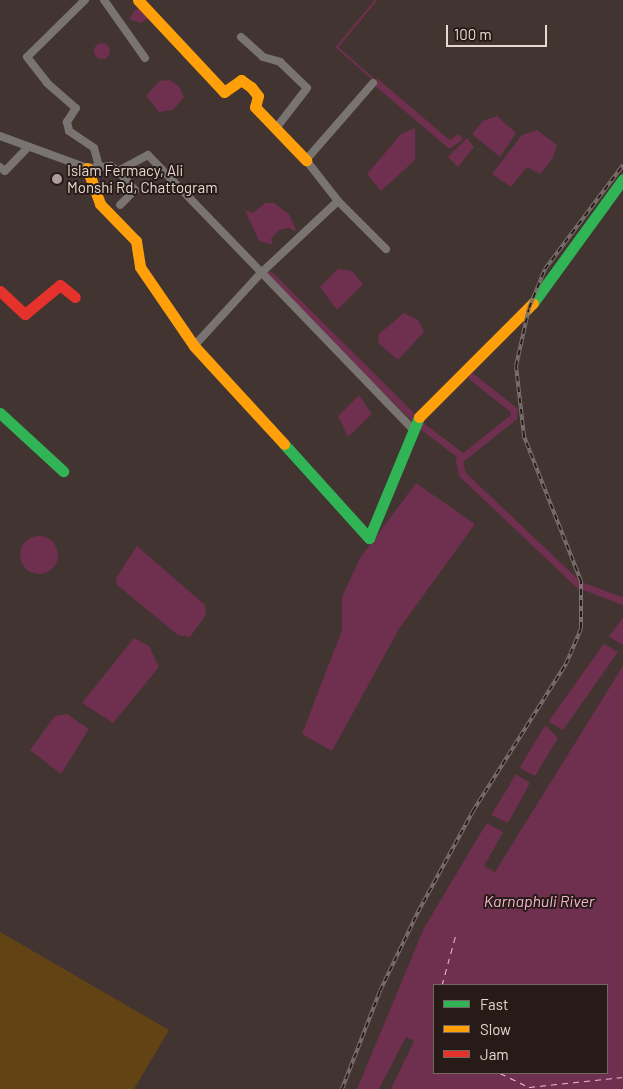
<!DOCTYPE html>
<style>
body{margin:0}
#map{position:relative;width:623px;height:1089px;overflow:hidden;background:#423431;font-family:Barlow,sans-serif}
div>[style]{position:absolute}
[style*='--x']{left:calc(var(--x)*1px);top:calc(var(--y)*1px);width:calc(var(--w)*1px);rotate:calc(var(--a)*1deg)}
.green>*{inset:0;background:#624313}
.water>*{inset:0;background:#6f2f4f}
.round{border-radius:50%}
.pier>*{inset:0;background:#423431}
.stream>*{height:2px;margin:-1px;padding:0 1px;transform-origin:1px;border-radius:1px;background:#6f2f4f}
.canal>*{height:7px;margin:-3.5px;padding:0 3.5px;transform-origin:3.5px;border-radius:3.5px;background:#6f2f4f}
.ferry>*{height:1px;margin-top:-0.5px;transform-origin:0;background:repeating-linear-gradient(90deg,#f5b5d1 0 6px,transparent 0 11px)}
.street>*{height:8px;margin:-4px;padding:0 4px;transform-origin:4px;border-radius:4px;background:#797472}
.fast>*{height:11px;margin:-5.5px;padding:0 5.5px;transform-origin:5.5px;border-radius:5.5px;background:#30b455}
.slow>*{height:11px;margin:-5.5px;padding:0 5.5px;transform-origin:5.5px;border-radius:5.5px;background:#ff9f0a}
.jam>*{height:11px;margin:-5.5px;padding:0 5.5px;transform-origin:5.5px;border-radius:5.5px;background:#e5322d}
.rail>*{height:4px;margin-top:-2px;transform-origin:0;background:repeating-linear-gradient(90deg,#271b18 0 5.5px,#79706d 0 11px);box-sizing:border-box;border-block:1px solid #79706d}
.dots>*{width:14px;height:14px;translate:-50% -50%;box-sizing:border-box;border:2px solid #271b18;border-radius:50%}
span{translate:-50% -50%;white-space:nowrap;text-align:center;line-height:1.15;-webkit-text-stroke:4px #271b18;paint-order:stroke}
.poi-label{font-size:15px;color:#e7d6d2}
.left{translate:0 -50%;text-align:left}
.water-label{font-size:16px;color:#f5b5d1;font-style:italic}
.legend{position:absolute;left:433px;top:984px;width:175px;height:90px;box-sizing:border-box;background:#271b18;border:1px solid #746662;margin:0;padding:6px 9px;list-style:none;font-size:15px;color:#e7d6d2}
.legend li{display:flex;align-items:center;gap:10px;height:25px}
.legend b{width:25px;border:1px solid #746662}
.scale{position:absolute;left:446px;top:25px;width:101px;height:22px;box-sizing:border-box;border:2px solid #e7d6d2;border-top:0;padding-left:6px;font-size:15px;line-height:18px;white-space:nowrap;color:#e7d6d2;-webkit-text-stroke:4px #271b18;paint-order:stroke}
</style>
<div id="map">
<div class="green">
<i style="clip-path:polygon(0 932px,169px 1030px,134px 1089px,0 1089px)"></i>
</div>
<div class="water">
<i style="clip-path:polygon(144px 7px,149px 18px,141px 23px,129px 19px,135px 10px)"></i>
<i class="round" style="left:94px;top:43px;width:16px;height:16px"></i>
<i style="clip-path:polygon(170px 80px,179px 86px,184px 97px,173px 110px,159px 112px,146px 96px,159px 81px)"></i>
<i style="clip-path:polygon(497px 116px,516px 133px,500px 157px,472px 134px,483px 121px)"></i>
<i style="clip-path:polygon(415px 128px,415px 160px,381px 191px,367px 174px,401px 134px)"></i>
<i style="clip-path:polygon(537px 130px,557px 145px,553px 158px,540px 174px,527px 167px,511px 187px,492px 174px,522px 135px)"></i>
<i style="clip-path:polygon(467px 138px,474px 147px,458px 167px,448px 157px)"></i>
<i style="clip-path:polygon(265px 203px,274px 203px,289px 214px,297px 232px,289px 228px,279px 230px,271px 239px,273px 245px,259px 241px,245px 210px,253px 213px)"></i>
<i style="clip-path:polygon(338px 269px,352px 271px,363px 284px,337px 310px,320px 287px)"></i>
<i style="clip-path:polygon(404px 313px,418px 320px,424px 332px,398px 360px,378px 343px,379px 334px)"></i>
<i style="clip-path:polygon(359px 395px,372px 414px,348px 437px,338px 416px)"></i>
<i style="clip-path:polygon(416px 483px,475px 524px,399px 629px,332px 751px,302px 734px,342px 630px,342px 597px,360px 558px)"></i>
<i class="round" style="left:20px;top:536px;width:38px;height:38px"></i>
<i style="clip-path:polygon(137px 546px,205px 605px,206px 615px,190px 637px,178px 635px,117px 585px,116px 578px)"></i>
<i style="clip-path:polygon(evenodd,623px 617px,623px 1089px,357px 1089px,424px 928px,541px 732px,623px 617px,434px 985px,607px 985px,607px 1073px,434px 1073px,434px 985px)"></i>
<i style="clip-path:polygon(134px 638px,149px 646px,159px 667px,113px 723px,82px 703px)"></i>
<i style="clip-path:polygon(67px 714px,89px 729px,61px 774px,30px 750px,55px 716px)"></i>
</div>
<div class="pier">
<i style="clip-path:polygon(606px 635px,623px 645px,623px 666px,495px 872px,484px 866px,503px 832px,484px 822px,489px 814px,508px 823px,530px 783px,514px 773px,518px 767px,535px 776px,558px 738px,544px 724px,546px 720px,563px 730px,618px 652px,601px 642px)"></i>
<i style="clip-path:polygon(406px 1037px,414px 1041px,391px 1089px,379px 1089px)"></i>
</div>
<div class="stream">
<i style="--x:374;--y:80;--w:50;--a:-138.3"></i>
<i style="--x:337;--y:47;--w:61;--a:-50.3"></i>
</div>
<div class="canal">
<i style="--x:376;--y:82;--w:96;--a:40.3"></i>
<i style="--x:449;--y:144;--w:11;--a:-34"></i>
<i style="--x:270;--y:275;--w:216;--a:44.8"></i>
<i style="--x:423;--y:427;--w:50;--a:36.9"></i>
<i style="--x:472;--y:377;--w:53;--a:38.2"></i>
<i style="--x:514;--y:410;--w:7;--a:98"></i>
<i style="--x:513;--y:417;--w:69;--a:141.5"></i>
<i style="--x:459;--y:460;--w:14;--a:78"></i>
<i style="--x:462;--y:474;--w:160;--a:43.5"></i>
<i style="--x:578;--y:584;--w:48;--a:20.7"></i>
</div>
<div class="ferry">
<i style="--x:442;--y:985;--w:53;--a:-74.6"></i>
<i style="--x:434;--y:1013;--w:8;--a:90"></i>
<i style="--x:500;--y:1073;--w:32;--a:26"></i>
<i style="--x:529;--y:1087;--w:95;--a:-6.1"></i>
</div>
<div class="street">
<i style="--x:85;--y:0;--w:81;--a:135.5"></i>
<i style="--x:27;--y:57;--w:33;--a:52"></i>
<i style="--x:47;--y:83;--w:38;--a:41"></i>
<i style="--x:76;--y:108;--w:17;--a:123"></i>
<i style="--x:67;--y:122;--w:9;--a:77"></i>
<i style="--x:69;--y:131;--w:30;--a:34"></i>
<i style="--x:94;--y:148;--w:20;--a:75"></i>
<i style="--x:104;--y:0;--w:71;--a:54.7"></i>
<i style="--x:241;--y:37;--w:30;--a:42"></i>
<i style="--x:263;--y:57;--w:18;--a:16"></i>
<i style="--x:280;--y:62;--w:37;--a:44"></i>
<i style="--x:307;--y:88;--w:49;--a:127.6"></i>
<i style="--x:373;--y:83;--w:102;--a:131"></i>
<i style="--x:306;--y:160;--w:52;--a:52"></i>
<i style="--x:338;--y:201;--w:68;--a:45"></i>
<i style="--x:0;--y:136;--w:93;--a:20.2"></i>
<i style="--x:87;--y:168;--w:24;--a:-5"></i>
<i style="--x:111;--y:166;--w:9;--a:36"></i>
<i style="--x:118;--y:171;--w:34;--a:-28"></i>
<i style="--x:148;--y:155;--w:380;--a:46"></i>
<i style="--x:0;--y:167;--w:6;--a:39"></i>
<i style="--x:5;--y:171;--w:33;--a:-46"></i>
<i style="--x:118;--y:171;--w:25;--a:48"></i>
<i style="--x:135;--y:190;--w:21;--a:135"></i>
<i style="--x:194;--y:346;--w:99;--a:-47.5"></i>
<i style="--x:261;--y:273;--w:105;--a:-43.1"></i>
</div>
<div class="fast">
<i style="--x:533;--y:303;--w:153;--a:-54"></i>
<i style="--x:0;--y:413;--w:86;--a:42.6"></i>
<i style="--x:284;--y:444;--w:127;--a:47.9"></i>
<i style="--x:369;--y:538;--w:131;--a:-67.5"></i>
</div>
<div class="slow">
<i style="--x:138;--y:0;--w:126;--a:46.9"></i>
<i style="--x:224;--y:92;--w:21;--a:-35"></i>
<i style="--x:241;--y:80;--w:12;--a:35"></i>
<i style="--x:251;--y:87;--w:11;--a:52"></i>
<i style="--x:258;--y:96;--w:11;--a:105"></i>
<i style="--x:255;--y:107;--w:74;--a:46.1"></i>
<i style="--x:87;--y:168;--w:38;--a:70"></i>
<i style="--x:100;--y:204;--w:52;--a:45.8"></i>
<i style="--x:136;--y:241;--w:26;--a:81"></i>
<i style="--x:140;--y:267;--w:96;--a:55.6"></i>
<i style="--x:194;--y:346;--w:133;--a:47.4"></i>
<i style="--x:419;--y:417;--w:161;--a:-45"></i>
</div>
<div class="jam">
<i style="--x:0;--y:291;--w:34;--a:43"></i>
<i style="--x:25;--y:314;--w:45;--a:-39.6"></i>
<i style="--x:60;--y:285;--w:19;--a:39"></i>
</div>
<div class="rail">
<i style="--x:342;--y:1089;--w:105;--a:-68.8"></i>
<i style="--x:380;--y:991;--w:88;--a:-64.3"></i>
<i style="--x:418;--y:912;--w:115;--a:-61.4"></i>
<i style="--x:473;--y:811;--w:174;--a:-57.7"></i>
<i style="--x:566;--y:664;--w:39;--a:-67"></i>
<i style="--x:581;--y:628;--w:47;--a:-90"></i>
<i style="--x:581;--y:581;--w:156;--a:-111.5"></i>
<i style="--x:524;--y:436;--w:70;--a:-96.5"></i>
<i style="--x:516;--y:366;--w:59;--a:-77.4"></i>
<i style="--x:529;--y:308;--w:42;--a:-67.7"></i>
<i style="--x:545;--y:269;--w:130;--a:-53.1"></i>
</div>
<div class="dots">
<i style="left:57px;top:179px;background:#ad9d9a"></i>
</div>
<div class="poi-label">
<span class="left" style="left:67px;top:179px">Islam Fermacy, Ali<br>Monshi Rd, Chattogram</span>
</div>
<div class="water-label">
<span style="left:539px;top:901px">Karnaphuli River</span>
</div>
<ul class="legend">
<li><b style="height:6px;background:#30b455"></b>Fast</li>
<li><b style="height:6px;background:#ff9f0a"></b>Slow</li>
<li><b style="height:6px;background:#e5322d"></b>Jam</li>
</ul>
<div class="scale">100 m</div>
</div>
